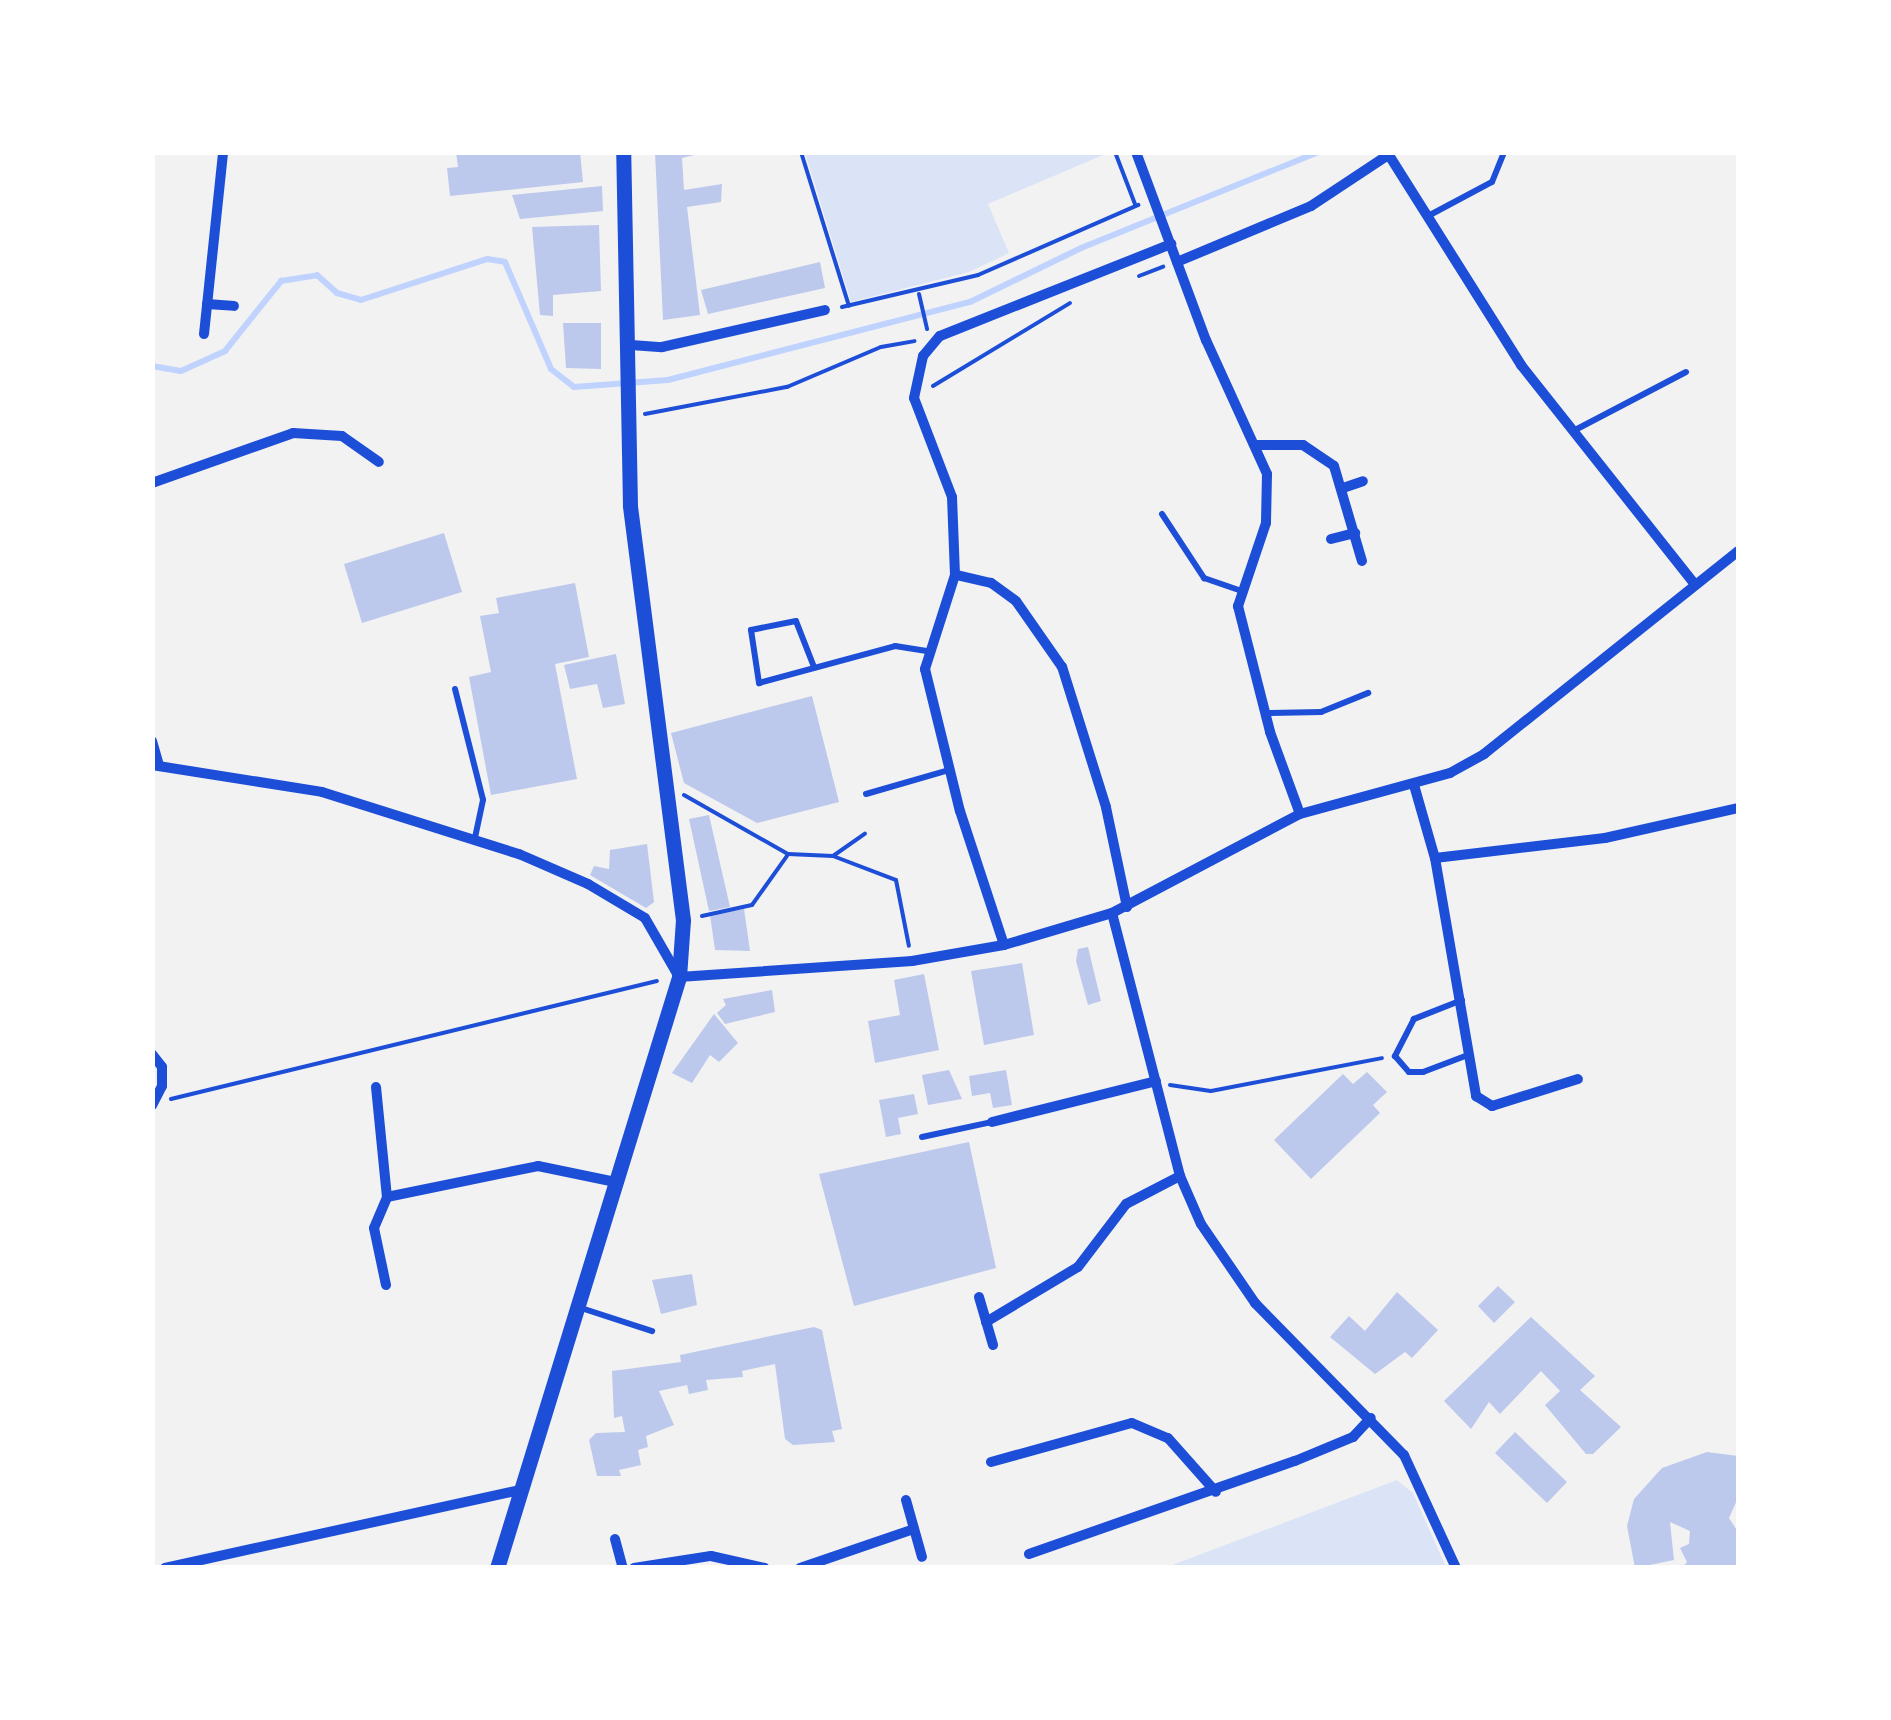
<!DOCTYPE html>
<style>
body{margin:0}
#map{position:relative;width:1891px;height:1720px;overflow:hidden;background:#f2f2f2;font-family:"Archivo Narrow",sans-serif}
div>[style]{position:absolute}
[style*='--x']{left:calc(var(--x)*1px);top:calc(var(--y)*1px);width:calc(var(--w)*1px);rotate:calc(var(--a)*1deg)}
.green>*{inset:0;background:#dbe4f7}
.stream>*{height:6px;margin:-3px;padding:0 3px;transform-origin:3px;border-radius:3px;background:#bfd3fe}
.building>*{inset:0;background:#bdc9ec}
.path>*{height:4px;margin:-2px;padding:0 2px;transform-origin:2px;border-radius:2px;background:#1d4ed8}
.service>*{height:6px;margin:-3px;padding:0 3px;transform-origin:3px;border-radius:3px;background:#1d4ed8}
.minor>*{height:10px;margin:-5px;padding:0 5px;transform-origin:5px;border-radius:5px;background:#1d4ed8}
.tertiary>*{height:15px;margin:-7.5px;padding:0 7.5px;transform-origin:7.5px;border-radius:7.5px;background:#1d4ed8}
span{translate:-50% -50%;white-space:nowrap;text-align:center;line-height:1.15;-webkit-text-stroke:10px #fff;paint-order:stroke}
.frame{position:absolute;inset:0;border:155px solid #fff;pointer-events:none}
</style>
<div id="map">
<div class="green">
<i style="clip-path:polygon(1108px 153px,988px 204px,1009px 253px,969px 272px,851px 302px,805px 153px)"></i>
<i style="clip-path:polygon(1397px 1480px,1413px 1493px,1446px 1567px,1167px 1567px)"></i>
</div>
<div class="stream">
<i style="--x:152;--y:366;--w:29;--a:10"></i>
<i style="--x:181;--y:371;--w:48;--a:-24.4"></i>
<i style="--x:225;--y:351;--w:90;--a:-51.3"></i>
<i style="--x:281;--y:281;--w:36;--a:-9"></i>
<i style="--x:317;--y:275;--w:27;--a:42"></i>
<i style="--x:337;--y:293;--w:25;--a:16"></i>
<i style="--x:361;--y:300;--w:133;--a:-18"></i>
<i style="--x:487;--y:259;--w:18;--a:9"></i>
<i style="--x:505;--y:262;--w:116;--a:66.7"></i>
<i style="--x:551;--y:369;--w:29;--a:38"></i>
<i style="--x:574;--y:387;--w:94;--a:-4.3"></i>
<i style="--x:668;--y:380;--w:312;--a:-14.5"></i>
<i style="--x:970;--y:302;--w:123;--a:-25.9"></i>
<i style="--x:1081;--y:248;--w:257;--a:-22"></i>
</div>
<div class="building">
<i style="clip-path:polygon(456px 152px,580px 152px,583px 182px,450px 196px,447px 168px,458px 167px)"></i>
<i style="clip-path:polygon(655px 152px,707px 152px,682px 158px,684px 190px,722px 184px,721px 202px,687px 207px,700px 315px,663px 320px)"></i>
<i style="clip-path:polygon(602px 186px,603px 211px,520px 219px,512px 195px)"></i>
<i style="clip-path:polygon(599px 225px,601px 291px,553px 295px,553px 316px,540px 315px,532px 227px)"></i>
<i style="clip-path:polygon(820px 262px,825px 288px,708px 314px,701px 290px)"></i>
<i style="clip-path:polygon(563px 323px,601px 323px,601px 369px,566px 368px)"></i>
<i style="clip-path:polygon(444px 533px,462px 592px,362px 623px,344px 564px)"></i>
<i style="clip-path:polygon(575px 583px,589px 657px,555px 664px,577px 779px,491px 795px,469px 677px,491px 672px,480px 616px,499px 613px,496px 598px)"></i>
<i style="clip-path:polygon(616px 654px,625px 704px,603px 708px,597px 684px,570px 689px,564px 665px)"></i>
<i style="clip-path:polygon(812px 696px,839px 802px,757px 823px,684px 783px,671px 733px)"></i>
<i style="clip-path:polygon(709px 815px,730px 907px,709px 911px,689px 819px)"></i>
<i style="clip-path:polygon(647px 844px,654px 902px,646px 908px,590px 875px,594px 866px,609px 869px,610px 850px)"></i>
<i style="clip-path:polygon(744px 909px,750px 951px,715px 950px,710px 915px)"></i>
<i style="clip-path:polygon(1088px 947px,1101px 1001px,1088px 1005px,1076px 961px,1078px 949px)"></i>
<i style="clip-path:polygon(1022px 963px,1034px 1035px,984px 1045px,971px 971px)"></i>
<i style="clip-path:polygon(924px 974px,939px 1050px,875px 1063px,868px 1021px,900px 1015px,894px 980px)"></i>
<i style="clip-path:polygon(772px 990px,775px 1012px,725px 1024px,717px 1013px,726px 1005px,723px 999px)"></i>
<i style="clip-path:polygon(714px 1014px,738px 1043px,719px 1062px,710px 1055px,692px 1083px,672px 1073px)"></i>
<i style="clip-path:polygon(949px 1070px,962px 1099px,928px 1105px,922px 1075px)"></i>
<i style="clip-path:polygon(1006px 1070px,1012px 1105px,993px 1108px,990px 1093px,972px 1096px,969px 1076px)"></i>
<i style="clip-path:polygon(1367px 1072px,1387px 1092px,1373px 1105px,1380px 1113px,1311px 1179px,1274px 1140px,1343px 1074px,1353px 1084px)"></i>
<i style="clip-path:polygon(914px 1094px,918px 1114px,898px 1118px,901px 1134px,886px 1137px,879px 1100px)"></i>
<i style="clip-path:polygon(969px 1142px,996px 1268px,854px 1306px,819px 1174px)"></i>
<i style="clip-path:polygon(692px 1274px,697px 1305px,661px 1314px,652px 1280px)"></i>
<i style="clip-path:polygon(1498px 1286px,1515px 1302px,1494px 1323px,1478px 1306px)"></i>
<i style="clip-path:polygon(1397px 1292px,1438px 1330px,1412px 1358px,1405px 1352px,1375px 1374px,1330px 1337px,1349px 1316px,1365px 1331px)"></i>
<i style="clip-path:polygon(1531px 1317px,1595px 1376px,1580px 1390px,1621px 1427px,1593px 1454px,1586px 1454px,1545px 1405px,1560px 1391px,1541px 1371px,1500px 1414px,1489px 1402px,1471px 1429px,1444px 1401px)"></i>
<i style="clip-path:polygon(814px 1327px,822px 1330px,842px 1429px,832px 1431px,835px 1442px,793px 1445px,785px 1439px,775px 1364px,742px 1371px,743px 1377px,706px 1380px,708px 1390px,689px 1394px,687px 1385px,659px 1391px,674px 1425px,646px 1436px,648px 1447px,638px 1450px,641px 1465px,619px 1470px,621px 1476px,597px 1476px,589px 1440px,596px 1433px,625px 1432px,622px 1416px,614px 1418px,612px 1371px,681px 1362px,680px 1355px)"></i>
<i style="clip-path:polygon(1515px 1432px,1567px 1482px,1547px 1503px,1495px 1453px)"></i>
<i style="clip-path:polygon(1707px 1452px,1738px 1456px,1738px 1498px,1729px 1518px,1738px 1532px,1738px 1568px,1682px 1568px,1687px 1562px,1680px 1548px,1689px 1544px,1690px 1531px,1670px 1522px,1674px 1560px,1635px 1568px,1627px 1526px,1634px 1499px,1662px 1468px)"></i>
</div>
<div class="path">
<i style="--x:801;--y:152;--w:161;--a:72.7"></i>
<i style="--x:1115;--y:152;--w:56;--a:69"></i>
<i style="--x:1139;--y:276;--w:26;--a:-21"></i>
<i style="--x:919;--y:294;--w:36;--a:77"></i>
<i style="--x:842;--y:307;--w:140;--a:-13.2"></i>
<i style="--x:978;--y:275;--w:175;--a:-23.6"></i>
<i style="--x:933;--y:386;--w:160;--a:-31.2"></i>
<i style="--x:645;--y:414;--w:145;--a:-10.8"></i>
<i style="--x:787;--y:387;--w:102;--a:-23.1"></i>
<i style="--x:881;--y:347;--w:34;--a:-10"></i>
<i style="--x:684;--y:795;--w:120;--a:29.6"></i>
<i style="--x:788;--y:854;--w:45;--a:2.5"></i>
<i style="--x:833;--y:856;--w:67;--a:20.9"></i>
<i style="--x:896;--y:880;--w:67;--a:78.9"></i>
<i style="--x:833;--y:856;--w:39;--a:-35"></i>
<i style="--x:702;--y:916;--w:51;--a:-12.4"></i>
<i style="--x:752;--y:905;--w:60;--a:-54.5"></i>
<i style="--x:1170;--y:1085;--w:41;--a:8.3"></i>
<i style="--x:1211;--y:1091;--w:174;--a:-10.9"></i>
<i style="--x:171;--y:1099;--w:500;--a:-13.65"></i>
</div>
<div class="service">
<i style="--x:1428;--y:216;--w:72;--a:-28"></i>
<i style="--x:1492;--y:182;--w:32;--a:-68"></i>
<i style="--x:1577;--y:429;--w:123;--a:-27.6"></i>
<i style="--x:1162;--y:514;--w:77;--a:56.7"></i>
<i style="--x:1204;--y:578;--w:36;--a:19"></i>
<i style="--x:814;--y:667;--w:49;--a:-111.4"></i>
<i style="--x:796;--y:621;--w:46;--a:168.7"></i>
<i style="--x:751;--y:630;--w:54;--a:81.4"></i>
<i style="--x:759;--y:683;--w:141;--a:-15.2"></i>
<i style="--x:895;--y:646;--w:32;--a:9"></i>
<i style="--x:455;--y:689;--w:114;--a:75.8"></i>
<i style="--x:483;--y:800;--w:39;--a:102"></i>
<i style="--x:1265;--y:713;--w:56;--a:-1"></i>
<i style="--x:1321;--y:712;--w:51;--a:-22"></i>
<i style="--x:866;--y:794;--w:86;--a:-16.1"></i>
<i style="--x:1462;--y:1000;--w:52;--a:158.4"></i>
<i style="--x:1414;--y:1019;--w:42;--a:117.2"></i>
<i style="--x:1395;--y:1056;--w:21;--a:49"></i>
<i style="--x:1409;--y:1072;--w:14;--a:0"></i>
<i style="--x:1423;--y:1072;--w:48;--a:-20.7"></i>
<i style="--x:922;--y:1137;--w:72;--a:-12.1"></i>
<i style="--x:578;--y:1307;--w:78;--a:18"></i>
</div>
<div class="minor">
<i style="--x:1136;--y:152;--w:201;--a:69.6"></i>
<i style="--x:1206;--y:340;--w:147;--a:65.5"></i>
<i style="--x:1267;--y:474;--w:49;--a:91.2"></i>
<i style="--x:1266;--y:523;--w:88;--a:108.6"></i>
<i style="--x:1238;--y:606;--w:130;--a:75.7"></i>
<i style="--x:1270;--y:732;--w:87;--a:69.9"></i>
<i style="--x:1387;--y:152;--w:252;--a:57.8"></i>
<i style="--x:1521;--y:365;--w:278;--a:51.6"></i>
<i style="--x:1177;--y:262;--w:145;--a:-22.7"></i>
<i style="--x:1311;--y:206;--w:92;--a:-33.5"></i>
<i style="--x:207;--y:304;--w:27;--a:4"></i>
<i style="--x:204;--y:334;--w:183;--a:-84"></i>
<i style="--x:631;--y:345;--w:31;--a:4"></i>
<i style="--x:662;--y:347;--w:167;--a:-12.8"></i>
<i style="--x:1255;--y:445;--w:48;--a:0"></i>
<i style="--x:1303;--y:445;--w:37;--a:34"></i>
<i style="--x:1334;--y:466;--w:99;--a:73.6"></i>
<i style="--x:152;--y:483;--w:150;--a:-19.5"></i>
<i style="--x:293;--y:433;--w:49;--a:3.5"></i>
<i style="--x:342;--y:436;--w:45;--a:35.1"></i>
<i style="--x:1343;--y:488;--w:21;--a:-19"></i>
<i style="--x:1331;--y:539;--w:25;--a:-14"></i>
<i style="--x:955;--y:575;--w:99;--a:107.7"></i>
<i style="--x:925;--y:669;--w:146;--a:76.2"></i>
<i style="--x:960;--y:811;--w:141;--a:71.8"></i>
<i style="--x:152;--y:741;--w:26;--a:74"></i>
<i style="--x:152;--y:765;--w:172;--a:9"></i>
<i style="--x:322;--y:792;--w:207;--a:17.5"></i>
<i style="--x:519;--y:854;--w:75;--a:23.5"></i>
<i style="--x:588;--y:884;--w:66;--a:30.8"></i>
<i style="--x:645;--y:918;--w:68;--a:60"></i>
<i style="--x:679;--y:977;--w:234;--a:-3.9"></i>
<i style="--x:912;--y:961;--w:93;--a:-9.9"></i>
<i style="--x:1004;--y:945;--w:113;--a:-16.5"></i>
<i style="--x:1112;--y:913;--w:212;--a:-27.8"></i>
<i style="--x:1300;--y:814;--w:156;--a:-15.3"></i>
<i style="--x:1450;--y:773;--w:39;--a:-29"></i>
<i style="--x:1484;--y:754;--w:325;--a:-38.6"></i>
<i style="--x:1414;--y:785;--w:76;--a:74"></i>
<i style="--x:1435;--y:858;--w:242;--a:80.2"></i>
<i style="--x:1476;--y:1096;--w:19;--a:32"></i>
<i style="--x:1492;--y:1106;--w:90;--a:-17.4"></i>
<i style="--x:1435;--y:858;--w:171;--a:-6.7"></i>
<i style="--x:1605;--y:838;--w:136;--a:-12.7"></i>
<i style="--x:1127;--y:907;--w:102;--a:-101.9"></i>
<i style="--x:1106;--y:807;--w:147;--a:-107.4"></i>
<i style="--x:1062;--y:667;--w:80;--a:-124.9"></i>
<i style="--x:1016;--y:601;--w:31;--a:-144"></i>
<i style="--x:991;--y:583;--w:37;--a:-167"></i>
<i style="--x:955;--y:575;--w:78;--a:-92.2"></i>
<i style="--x:952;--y:497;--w:106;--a:-111"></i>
<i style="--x:914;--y:398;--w:43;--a:-77.9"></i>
<i style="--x:923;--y:356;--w:26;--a:-50"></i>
<i style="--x:940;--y:336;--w:249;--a:-21.7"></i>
<i style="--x:1112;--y:913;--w:272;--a:75.5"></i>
<i style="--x:1180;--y:1176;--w:52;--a:66.4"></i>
<i style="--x:1201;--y:1224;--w:96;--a:55.6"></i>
<i style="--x:1255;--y:1303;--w:213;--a:45.6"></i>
<i style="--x:1404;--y:1455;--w:124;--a:65.3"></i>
<i style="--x:152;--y:1054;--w:16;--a:52"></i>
<i style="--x:162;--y:1067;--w:19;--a:90"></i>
<i style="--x:162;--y:1086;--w:22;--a:117"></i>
<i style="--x:376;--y:1087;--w:111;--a:84.3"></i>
<i style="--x:992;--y:1122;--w:169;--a:-14"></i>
<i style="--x:386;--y:1285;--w:58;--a:-101.9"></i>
<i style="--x:374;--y:1228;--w:34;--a:-67"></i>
<i style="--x:387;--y:1197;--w:154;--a:-11.6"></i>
<i style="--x:538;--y:1166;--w:79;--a:11.7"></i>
<i style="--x:979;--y:1297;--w:50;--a:73.7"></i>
<i style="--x:986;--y:1322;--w:107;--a:-30.9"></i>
<i style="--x:1078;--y:1267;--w:79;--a:-52.7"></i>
<i style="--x:1126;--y:1204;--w:61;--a:-27.4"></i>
<i style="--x:991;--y:1462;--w:146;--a:-15.5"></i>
<i style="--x:1132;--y:1423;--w:39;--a:23"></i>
<i style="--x:1168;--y:1438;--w:72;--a:48.4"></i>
<i style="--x:906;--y:1500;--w:59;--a:74.3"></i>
<i style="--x:615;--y:1539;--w:30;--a:75"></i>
<i style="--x:1029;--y:1554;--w:282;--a:-19.3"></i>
<i style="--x:1295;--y:1461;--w:63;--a:-22.5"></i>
<i style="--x:1353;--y:1437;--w:26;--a:-47"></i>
<i style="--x:165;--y:1568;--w:363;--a:-12.4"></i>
<i style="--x:634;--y:1568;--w:78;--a:-8.9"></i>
<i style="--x:711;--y:1556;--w:55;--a:12.5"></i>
<i style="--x:800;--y:1568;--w:120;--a:-18.9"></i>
</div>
<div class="tertiary">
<i style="--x:497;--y:1568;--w:618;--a:-72.88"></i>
<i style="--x:679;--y:977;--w:57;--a:-86"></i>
<i style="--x:683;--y:920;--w:418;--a:-97.3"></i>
<i style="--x:630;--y:505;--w:353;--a:-91.1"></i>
</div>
<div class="frame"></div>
</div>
